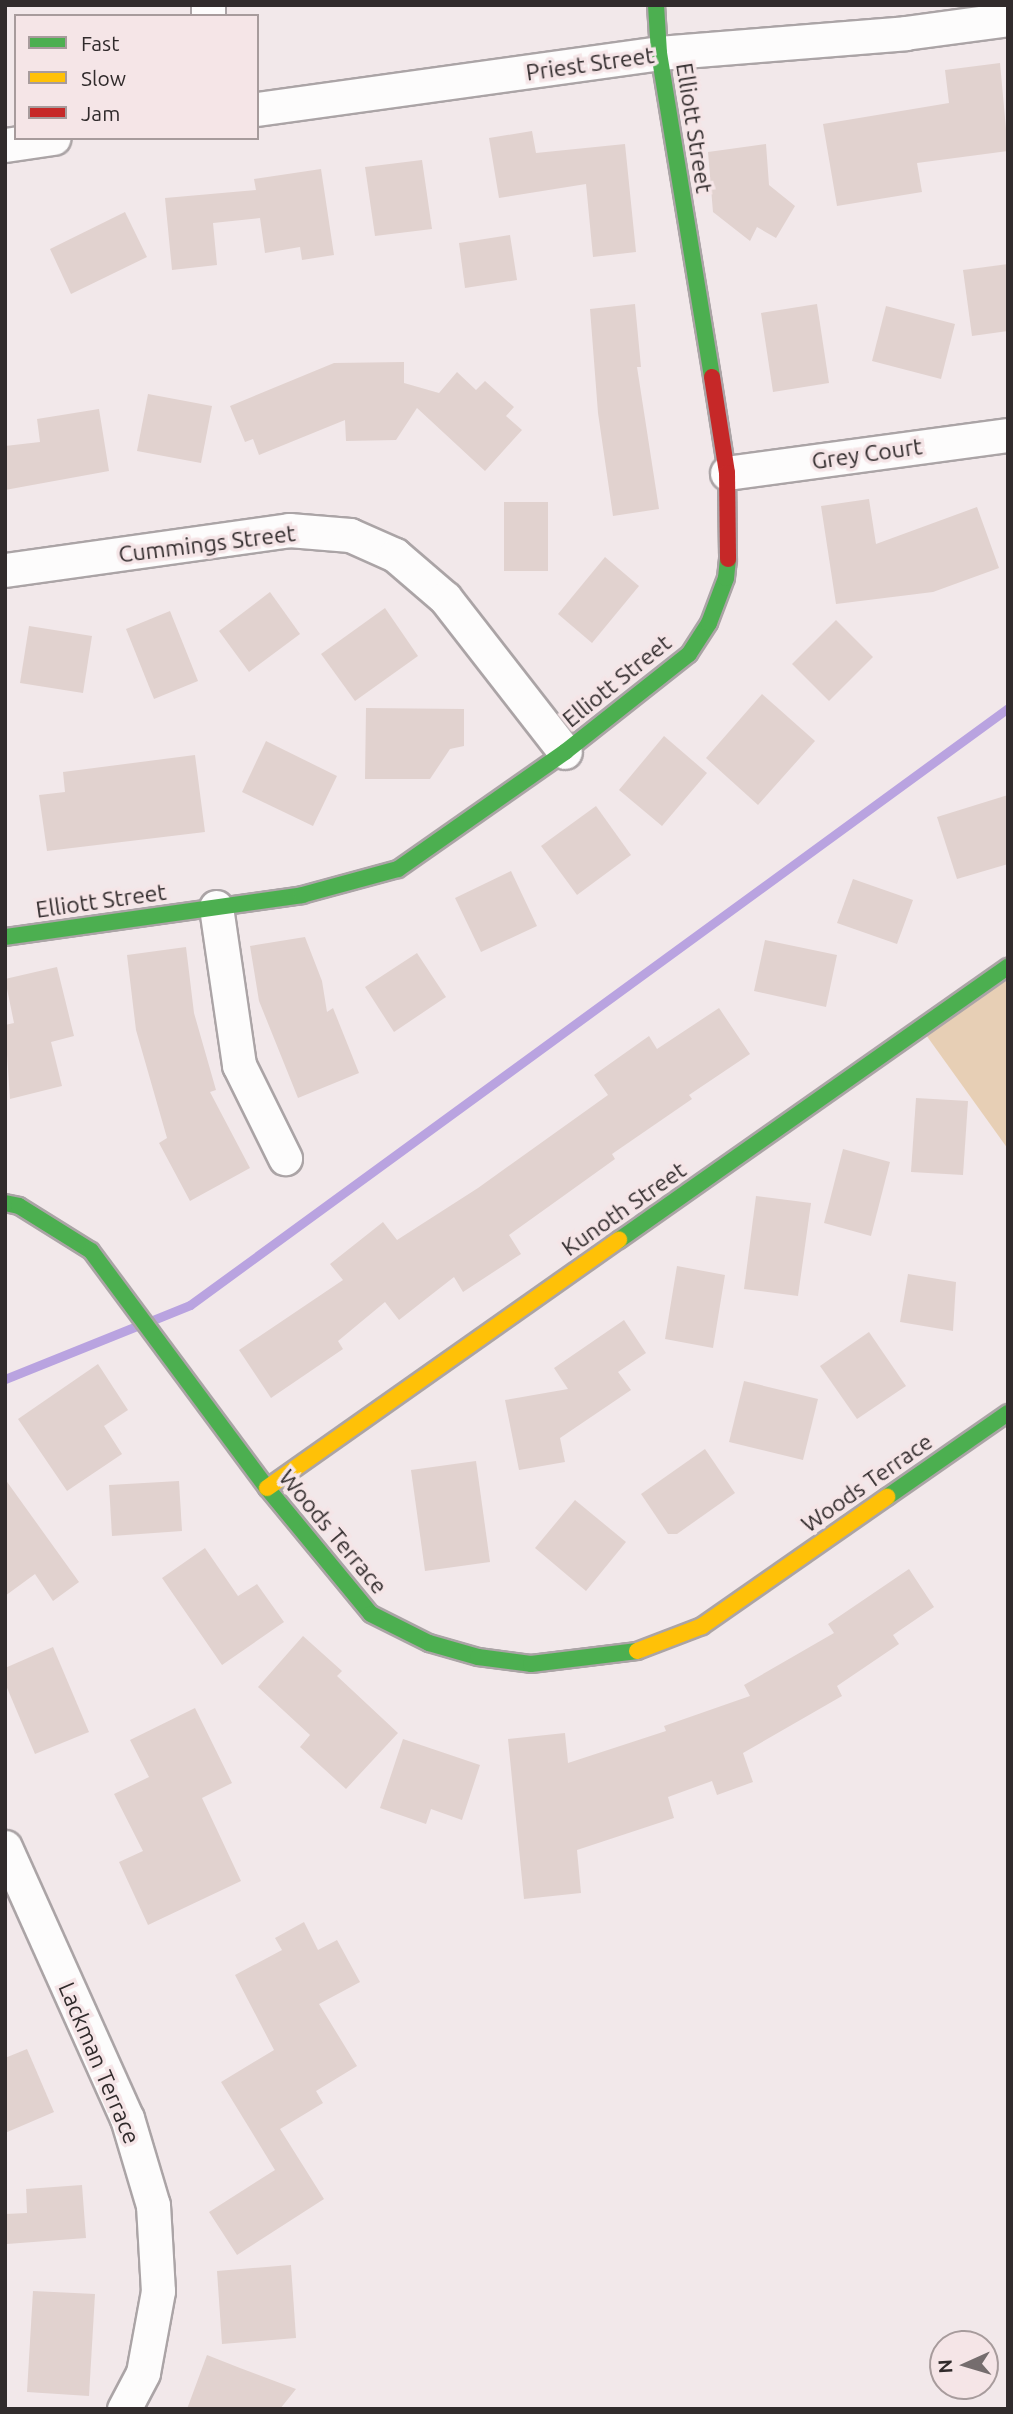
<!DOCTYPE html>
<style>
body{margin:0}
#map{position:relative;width:1013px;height:2414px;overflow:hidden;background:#f2e8ea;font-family:Ubuntu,sans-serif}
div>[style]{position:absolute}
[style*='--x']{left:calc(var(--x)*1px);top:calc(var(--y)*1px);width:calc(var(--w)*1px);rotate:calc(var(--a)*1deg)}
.green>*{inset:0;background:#e7cfb5}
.stream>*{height:9px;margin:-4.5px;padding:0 4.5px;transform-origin:4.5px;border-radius:4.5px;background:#b9a3e0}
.building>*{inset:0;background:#e1d2cf}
.roads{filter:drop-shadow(2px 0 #aba4a6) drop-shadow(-2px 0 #aba4a6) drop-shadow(0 2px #aba4a6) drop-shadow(0 -2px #aba4a6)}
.street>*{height:33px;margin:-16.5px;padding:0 16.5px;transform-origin:16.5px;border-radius:16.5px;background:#fdfcfc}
.fast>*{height:16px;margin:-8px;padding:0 8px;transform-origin:8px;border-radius:8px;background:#4caf50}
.slow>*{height:16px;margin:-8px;padding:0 8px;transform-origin:8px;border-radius:8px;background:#ffc107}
.jam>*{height:16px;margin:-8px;padding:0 8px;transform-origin:8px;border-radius:8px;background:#c62828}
span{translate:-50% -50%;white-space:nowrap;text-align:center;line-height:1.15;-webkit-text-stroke:7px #f5e5e7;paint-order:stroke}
.street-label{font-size:23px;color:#312b2c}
.frame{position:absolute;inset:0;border:7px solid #312b2c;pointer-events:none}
.legend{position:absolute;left:14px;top:14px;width:245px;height:126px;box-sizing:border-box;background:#f5e5e7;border:2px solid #a79b9c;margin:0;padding:9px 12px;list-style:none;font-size:21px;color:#312b2c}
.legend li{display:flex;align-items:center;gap:14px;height:35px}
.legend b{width:35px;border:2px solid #a79b9c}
.north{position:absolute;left:929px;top:2330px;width:70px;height:70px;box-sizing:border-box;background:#f5e5e7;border:2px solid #a79b9c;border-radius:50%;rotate:266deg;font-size:19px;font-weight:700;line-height:28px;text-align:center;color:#312b2c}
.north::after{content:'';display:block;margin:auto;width:24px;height:32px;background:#756d6e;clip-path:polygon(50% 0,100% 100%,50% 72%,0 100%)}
</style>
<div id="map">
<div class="green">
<i style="clip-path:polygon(1008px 967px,1008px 1149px,921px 1028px)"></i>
</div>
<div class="stream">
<i style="--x:153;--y:1320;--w:40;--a:-22"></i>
<i style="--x:190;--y:1305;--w:1013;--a:-36.12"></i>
<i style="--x:5;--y:1379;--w:142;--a:-21.9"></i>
</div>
<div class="building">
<i style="clip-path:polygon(1000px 63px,1008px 151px,917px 163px,922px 192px,837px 206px,823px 124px,949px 103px,945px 70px)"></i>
<i style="clip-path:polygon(532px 131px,536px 153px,625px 144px,636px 252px,593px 257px,586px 184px,499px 198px,489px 138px)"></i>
<i style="clip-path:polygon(766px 144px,769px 185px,795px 206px,776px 238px,757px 227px,750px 241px,713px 212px,708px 152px)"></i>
<i style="clip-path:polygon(422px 160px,432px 229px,375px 236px,365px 167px)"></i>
<i style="clip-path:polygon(321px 169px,334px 255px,302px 260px,300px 247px,265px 253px,260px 218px,213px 223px,217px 265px,172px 270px,165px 198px,256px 190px,254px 179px)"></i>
<i style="clip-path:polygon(125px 212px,147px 257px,71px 294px,50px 249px)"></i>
<i style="clip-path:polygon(510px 235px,517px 280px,465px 288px,459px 243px)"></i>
<i style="clip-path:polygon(1008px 264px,1008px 331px,972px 336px,963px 270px)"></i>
<i style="clip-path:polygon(635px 304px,641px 367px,637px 367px,659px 509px,613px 516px,598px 413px,590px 309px)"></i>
<i style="clip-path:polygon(817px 304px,829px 383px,773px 392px,761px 313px)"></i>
<i style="clip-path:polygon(886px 306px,955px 324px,941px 379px,872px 361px)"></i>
<i style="clip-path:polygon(404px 362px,404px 383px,439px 393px,457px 372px,476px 390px,485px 381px,514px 407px,506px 416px,522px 430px,485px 471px,417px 408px,396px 440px,346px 441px,345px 420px,259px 455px,253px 439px,245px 442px,230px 406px,334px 363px)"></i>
<i style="clip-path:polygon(148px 394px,212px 406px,201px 463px,137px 451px)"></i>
<i style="clip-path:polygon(99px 409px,109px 471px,5px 490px,5px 446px,40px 442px,37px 419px)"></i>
<i style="clip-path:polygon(869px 499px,876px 544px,977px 507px,999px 568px,933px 592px,836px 604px,821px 506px)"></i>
<i style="clip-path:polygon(504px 502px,548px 502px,548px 571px,504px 571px)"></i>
<i style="clip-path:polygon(605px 557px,639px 586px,592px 643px,558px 614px)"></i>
<i style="clip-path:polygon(270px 592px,300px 634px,249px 672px,219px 631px)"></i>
<i style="clip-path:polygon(385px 608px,418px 656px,355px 701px,321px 654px)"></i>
<i style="clip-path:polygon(170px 611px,198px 681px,154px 699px,126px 629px)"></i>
<i style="clip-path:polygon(836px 620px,873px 657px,829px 701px,792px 664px)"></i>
<i style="clip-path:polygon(29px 626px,92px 636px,83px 693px,20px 683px)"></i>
<i style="clip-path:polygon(762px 694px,815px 741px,758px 805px,706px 758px)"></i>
<i style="clip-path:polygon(366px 708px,464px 709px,464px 746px,450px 749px,430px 779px,365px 779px)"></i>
<i style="clip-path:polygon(664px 736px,707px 773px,662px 826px,619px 790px)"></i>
<i style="clip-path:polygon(266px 741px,337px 776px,313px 826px,242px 792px)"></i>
<i style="clip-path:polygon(195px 755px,205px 832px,47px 851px,39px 795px,65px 792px,63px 772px)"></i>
<i style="clip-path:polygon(1008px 795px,1008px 864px,957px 879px,937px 817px)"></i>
<i style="clip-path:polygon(596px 806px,631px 855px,577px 895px,541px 846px)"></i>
<i style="clip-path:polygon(511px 871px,537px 926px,481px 952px,455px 898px)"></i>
<i style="clip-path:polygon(853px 879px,913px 900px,897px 944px,837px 923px)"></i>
<i style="clip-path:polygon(305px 937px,322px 981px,327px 1012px,333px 1008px,359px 1073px,298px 1098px,259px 1001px,250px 946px)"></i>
<i style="clip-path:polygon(765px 940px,837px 955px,826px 1007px,754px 991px)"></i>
<i style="clip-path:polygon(186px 947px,194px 1013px,216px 1090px,210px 1092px,250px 1168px,190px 1201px,159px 1143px,167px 1138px,136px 1030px,127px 955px)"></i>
<i style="clip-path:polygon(417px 953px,446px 997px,394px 1032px,365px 987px)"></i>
<i style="clip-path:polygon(57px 967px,74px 1036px,51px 1042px,62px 1086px,10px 1099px,5px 1025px,14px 1023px,5px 979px)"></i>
<i style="clip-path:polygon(719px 1008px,750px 1054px,689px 1095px,692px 1099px,612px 1154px,615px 1159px,509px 1235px,521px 1254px,463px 1292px,454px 1277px,399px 1320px,385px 1302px,338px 1341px,343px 1349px,271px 1398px,239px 1350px,343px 1280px,330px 1264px,383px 1222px,397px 1240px,478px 1188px,608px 1095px,594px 1075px,649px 1036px,657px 1049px)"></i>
<i style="clip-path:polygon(916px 1098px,968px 1101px,963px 1175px,911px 1172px)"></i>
<i style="clip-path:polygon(843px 1149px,890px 1162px,871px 1236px,824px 1223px)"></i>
<i style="clip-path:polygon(756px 1196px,811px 1203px,798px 1296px,744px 1289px)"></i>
<i style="clip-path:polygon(677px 1266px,725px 1275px,713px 1348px,665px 1339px)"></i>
<i style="clip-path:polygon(908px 1274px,956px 1282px,953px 1331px,900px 1322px)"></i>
<i style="clip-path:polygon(624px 1320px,646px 1353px,618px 1372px,631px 1390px,560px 1438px,565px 1462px,519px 1470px,505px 1400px,568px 1389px,554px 1368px)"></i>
<i style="clip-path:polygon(869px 1332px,906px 1386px,857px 1419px,820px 1366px)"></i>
<i style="clip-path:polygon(98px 1364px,128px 1410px,104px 1426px,122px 1454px,67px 1491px,18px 1419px)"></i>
<i style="clip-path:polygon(744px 1381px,818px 1399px,803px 1460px,729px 1442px)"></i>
<i style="clip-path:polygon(705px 1449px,735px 1493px,677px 1534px,668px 1534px,641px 1494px)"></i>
<i style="clip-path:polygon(476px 1461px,490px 1562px,425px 1571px,411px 1470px)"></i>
<i style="clip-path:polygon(5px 1479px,79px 1582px,53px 1601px,35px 1574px,5px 1596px)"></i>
<i style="clip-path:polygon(179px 1481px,182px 1531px,112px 1536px,109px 1485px)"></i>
<i style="clip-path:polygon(575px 1500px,626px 1542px,586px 1591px,535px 1548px)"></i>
<i style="clip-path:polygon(205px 1548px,238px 1596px,257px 1584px,284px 1622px,222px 1665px,162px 1578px)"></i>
<i style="clip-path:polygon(909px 1569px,934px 1607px,893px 1635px,899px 1644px,837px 1686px,842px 1696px,743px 1753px,753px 1782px,717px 1795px,712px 1781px,668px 1797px,674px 1818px,577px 1850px,581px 1893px,524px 1899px,508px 1739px,565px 1733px,568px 1763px,666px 1731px,664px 1726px,750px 1696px,744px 1685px,834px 1633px,828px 1624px)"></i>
<i style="clip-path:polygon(303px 1636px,342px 1671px,337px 1676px,398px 1733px,346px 1789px,300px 1747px,310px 1735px,258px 1687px)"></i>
<i style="clip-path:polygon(53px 1647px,89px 1732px,35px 1754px,5px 1683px,5px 1668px)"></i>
<i style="clip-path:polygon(195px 1708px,232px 1783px,202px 1798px,241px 1881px,148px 1925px,119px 1862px,143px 1851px,114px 1794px,149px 1777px,130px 1740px)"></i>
<i style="clip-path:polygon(403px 1739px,480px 1765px,462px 1820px,431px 1809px,426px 1824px,380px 1808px)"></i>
<i style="clip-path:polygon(304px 1922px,318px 1950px,337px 1940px,360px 1982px,319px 2004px,357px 2066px,316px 2091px,323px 2103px,280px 2129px,324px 2199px,237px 2255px,209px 2212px,275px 2170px,221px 2082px,274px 2050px,235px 1975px,282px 1950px,275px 1938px)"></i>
<i style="clip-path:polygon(27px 2049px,54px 2112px,5px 2133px,5px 2058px)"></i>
<i style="clip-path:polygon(82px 2185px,86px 2238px,7px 2244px,5px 2214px,27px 2213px,26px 2189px)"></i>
<i style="clip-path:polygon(291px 2265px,296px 2338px,222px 2344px,217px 2271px)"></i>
<i style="clip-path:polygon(33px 2291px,95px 2294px,89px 2396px,27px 2392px)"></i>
<i style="clip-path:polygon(207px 2355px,240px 2368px,296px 2389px,280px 2409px,187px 2409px)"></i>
</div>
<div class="roads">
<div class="street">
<i style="--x:208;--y:5;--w:11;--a:90"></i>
<i style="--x:257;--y:109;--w:406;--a:-7.9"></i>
<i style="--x:659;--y:53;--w:247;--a:-4.6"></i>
<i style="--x:905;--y:33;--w:104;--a:-7.7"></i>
<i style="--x:5;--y:145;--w:49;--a:-8.3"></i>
<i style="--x:727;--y:473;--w:284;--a:-7.7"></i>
<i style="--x:5;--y:570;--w:287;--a:-8"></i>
<i style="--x:289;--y:530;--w:61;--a:4.7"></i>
<i style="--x:350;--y:535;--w:49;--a:24"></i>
<i style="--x:395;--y:555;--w:66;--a:40.7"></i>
<i style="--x:445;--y:598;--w:195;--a:52.1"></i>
<i style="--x:216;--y:907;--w:160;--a:81.7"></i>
<i style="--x:239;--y:1065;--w:104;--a:63.7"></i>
<i style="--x:5;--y:1847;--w:297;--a:65.8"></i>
<i style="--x:127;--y:2118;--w:91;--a:73.4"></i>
<i style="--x:153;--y:2205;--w:86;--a:86.7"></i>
<i style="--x:158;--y:2291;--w:83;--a:100.4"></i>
<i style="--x:143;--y:2373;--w:41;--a:117.8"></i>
</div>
<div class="fast">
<i style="--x:656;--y:5;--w:48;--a:86.4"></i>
<i style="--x:659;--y:53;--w:328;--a:80.7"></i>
<i style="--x:5;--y:937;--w:300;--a:-8"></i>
<i style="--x:302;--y:895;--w:99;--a:-15.2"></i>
<i style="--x:398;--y:869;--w:204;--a:-35"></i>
<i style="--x:565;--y:752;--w:158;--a:-38.3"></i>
<i style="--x:689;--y:654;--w:37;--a:-57"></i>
<i style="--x:709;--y:623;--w:48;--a:-69.3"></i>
<i style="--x:726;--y:578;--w:19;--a:-84"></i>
<i style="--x:5;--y:1203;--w:14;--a:12"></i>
<i style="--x:19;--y:1206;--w:85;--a:32"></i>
<i style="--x:91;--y:1251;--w:295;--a:53.4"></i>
<i style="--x:267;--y:1488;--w:163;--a:50.5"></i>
<i style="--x:371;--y:1614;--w:65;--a:26.6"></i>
<i style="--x:429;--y:1643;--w:51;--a:15.9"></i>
<i style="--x:478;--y:1657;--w:53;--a:7.5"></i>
<i style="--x:531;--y:1664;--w:107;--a:-7"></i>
<i style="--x:619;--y:1240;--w:475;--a:-35.1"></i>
<i style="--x:887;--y:1497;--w:147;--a:-34.8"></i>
</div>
<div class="slow">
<i style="--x:267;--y:1488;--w:431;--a:-35.2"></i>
<i style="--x:637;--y:1651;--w:70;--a:-21"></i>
<i style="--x:702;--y:1626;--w:226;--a:-34.9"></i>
</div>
<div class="jam">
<i style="--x:712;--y:377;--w:97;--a:81.1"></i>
<i style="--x:727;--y:473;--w:86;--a:89.3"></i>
</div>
</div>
<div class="street-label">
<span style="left:590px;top:64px;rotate:-8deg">Priest Street</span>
<span style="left:694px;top:128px;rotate:81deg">Elliott Street</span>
<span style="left:867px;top:454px;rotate:-8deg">Grey Court</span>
<span style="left:207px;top:544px;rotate:-7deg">Cummings Street</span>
<span style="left:617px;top:681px;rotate:-39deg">Elliott Street</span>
<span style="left:101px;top:901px;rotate:-8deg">Elliott Street</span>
<span style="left:624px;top:1209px;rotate:-35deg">Kunoth Street</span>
<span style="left:867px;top:1483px;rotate:-35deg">Woods Terrace</span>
<span style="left:333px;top:1532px;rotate:50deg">Woods Terrace</span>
<span style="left:99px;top:2063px;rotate:67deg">Lackman Terrace</span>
</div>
<div class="frame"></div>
<ul class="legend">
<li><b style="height:9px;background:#4caf50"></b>Fast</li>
<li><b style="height:9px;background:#ffc107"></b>Slow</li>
<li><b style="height:9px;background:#c62828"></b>Jam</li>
</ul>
<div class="north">N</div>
</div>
